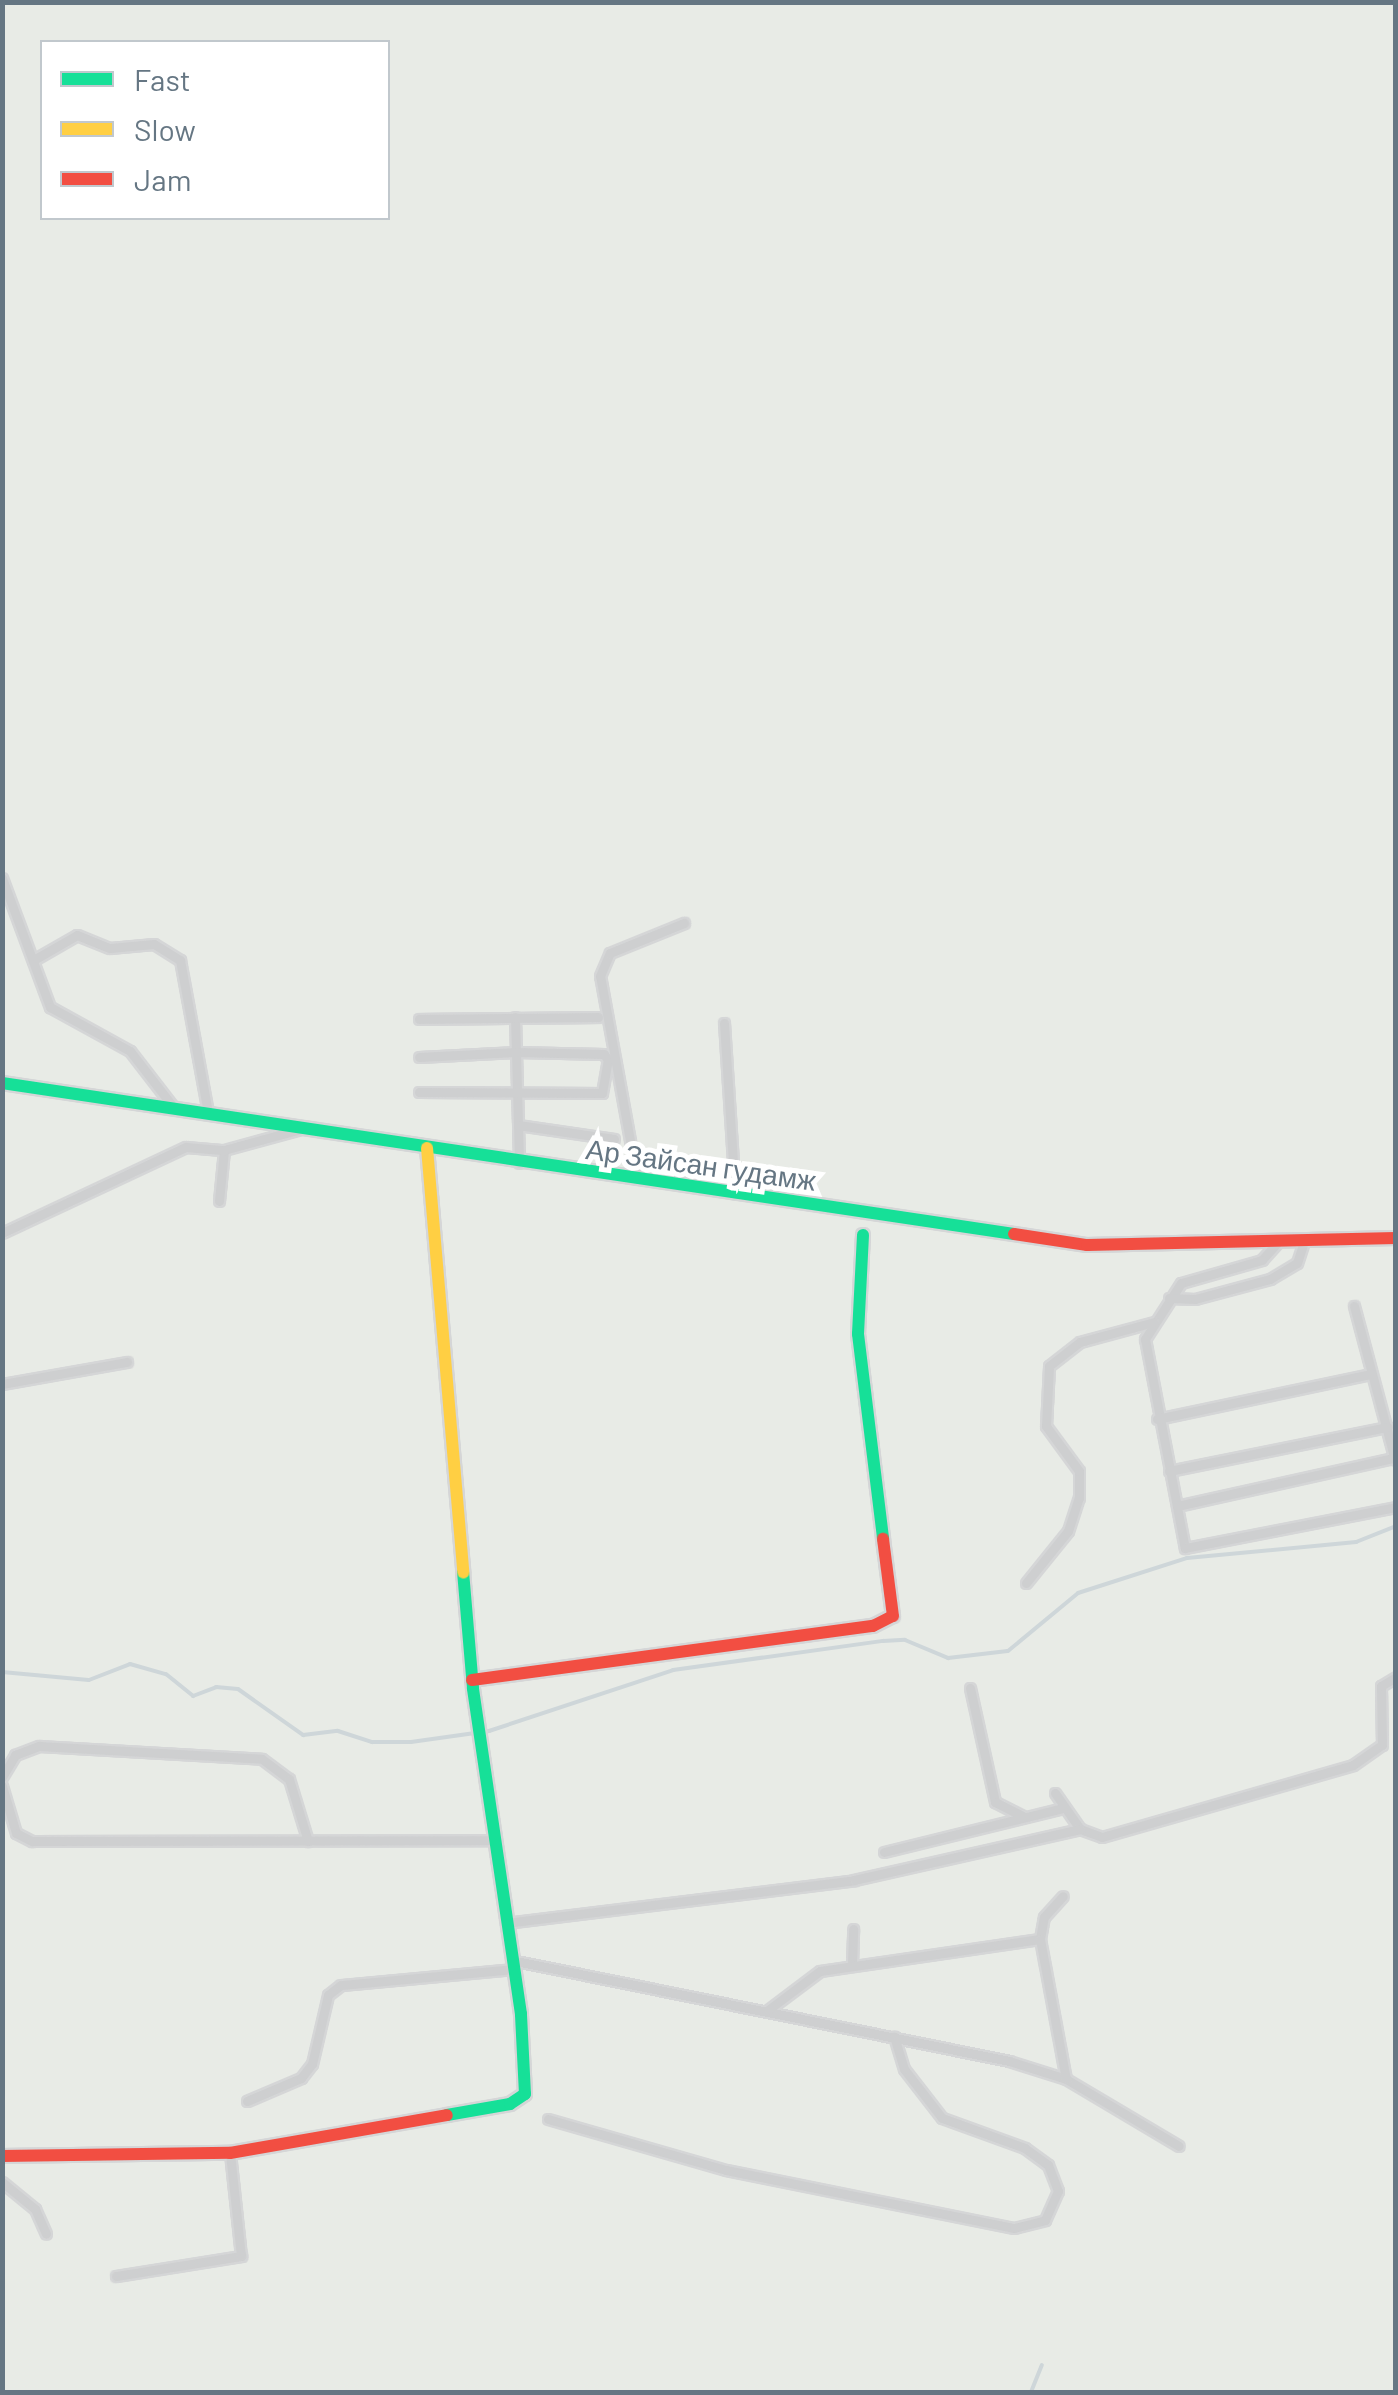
<!DOCTYPE html>
<meta charset="utf-8">
<style>
body{margin:0}
#map{position:relative;width:1398px;height:2395px;overflow:hidden;background:#f9f9f9;font-family:Barlow,sans-serif}
div>[style]{position:absolute}
[style*='--x']{left:calc(var(--x)*1px);top:calc(var(--y)*1px);width:calc(var(--w)*1px);rotate:calc(var(--a)*1deg)}
.green>*{inset:0;background:#e8ebe6}
.stream>*{height:4px;margin:-2px;padding:0 2px;transform-origin:2px;border-radius:2px;background:#ced6d9}
.roads{filter:drop-shadow(2px 0 #d5d6d7) drop-shadow(-2px 0 #d5d6d7) drop-shadow(0 2px #d5d6d7) drop-shadow(0 -2px #d5d6d7)}
.street>*{height:9px;margin:-4.5px;padding:0 4.5px;transform-origin:4.5px;border-radius:4.5px;background:#cecfd0}
.fast>*{height:12px;margin:-6px;padding:0 6px;transform-origin:6px;border-radius:6px;background:#16e098}
.slow>*{height:12px;margin:-6px;padding:0 6px;transform-origin:6px;border-radius:6px;background:#ffcf43}
.jam>*{height:12px;margin:-6px;padding:0 6px;transform-origin:6px;border-radius:6px;background:#f24e42}
span{translate:-50% -50%;white-space:nowrap;text-align:center;line-height:1.15;-webkit-text-stroke:10px #fff;paint-order:stroke}
.street-label{font-size:28px;color:#657683}
.frame{position:absolute;inset:0;border:5px solid #657683;pointer-events:none}
.legend{position:absolute;left:40px;top:40px;width:350px;height:180px;box-sizing:border-box;background:#fff;border:2px solid #c1c8cd;margin:0;padding:12px 18px;list-style:none;font-size:30px;color:#657683}
.legend li{display:flex;align-items:center;gap:20px;height:50px}
.legend b{width:50px;border:2px solid #c1c8cd}
</style>
<div id="map">
<div class="green">
<i style="clip-path:polygon(evenodd,3px 3px,1395px 3px,1395px 2392px,3px 2392px,3px 3px,42px 42px,388px 42px,388px 218px,42px 218px,42px 42px)"></i>
</div>
<div class="stream">
<i style="--x:2;--y:1672;--w:87;--a:5.3"></i>
<i style="--x:89;--y:1680;--w:44;--a:-21.3"></i>
<i style="--x:130;--y:1664;--w:37;--a:16"></i>
<i style="--x:166;--y:1674;--w:35;--a:39"></i>
<i style="--x:193;--y:1696;--w:25;--a:-21"></i>
<i style="--x:216;--y:1687;--w:22;--a:5"></i>
<i style="--x:238;--y:1689;--w:80;--a:35.3"></i>
<i style="--x:303;--y:1735;--w:35;--a:-7"></i>
<i style="--x:338;--y:1731;--w:36;--a:18"></i>
<i style="--x:372;--y:1742;--w:39;--a:0"></i>
<i style="--x:411;--y:1742;--w:79;--a:-8"></i>
<i style="--x:489;--y:1731;--w:194;--a:-18.3"></i>
<i style="--x:673;--y:1670;--w:212;--a:-7.9"></i>
<i style="--x:883;--y:1641;--w:22;--a:-3"></i>
<i style="--x:905;--y:1640;--w:47;--a:22.7"></i>
<i style="--x:948;--y:1658;--w:60;--a:-6.7"></i>
<i style="--x:1008;--y:1651;--w:91;--a:-39.6"></i>
<i style="--x:1078;--y:1593;--w:114;--a:-17.8"></i>
<i style="--x:1187;--y:1558;--w:170;--a:-5.4"></i>
<i style="--x:1356;--y:1542;--w:43;--a:-21.8"></i>
<i style="--x:1031;--y:2392;--w:29;--a:-68"></i>
</div>
<div class="roads">
<div class="street">
<i style="--x:2;--y:878;--w:138;--a:69.6"></i>
<i style="--x:50;--y:1007;--w:91;--a:28.8"></i>
<i style="--x:130;--y:1051;--w:72;--a:52.3"></i>
<i style="--x:37;--y:958;--w:46;--a:-29.9"></i>
<i style="--x:77;--y:935;--w:35;--a:22"></i>
<i style="--x:110;--y:948;--w:44;--a:-5.2"></i>
<i style="--x:154;--y:944;--w:31;--a:32"></i>
<i style="--x:180;--y:960;--w:156;--a:79.6"></i>
<i style="--x:515;--y:1017;--w:146;--a:88.4"></i>
<i style="--x:419;--y:1019;--w:179;--a:-0.6"></i>
<i style="--x:724;--y:1023;--w:171;--a:86.3"></i>
<i style="--x:419;--y:1092;--w:183;--a:0.3"></i>
<i style="--x:602;--y:1093;--w:34;--a:-80"></i>
<i style="--x:608;--y:1060;--w:7;--a:-124"></i>
<i style="--x:604;--y:1054;--w:88;--a:-178.7"></i>
<i style="--x:516;--y:1052;--w:97;--a:177"></i>
<i style="--x:518;--y:1125;--w:97;--a:8.3"></i>
<i style="--x:637;--y:1179;--w:206;--a:-100.3"></i>
<i style="--x:600;--y:976;--w:25;--a:-67"></i>
<i style="--x:610;--y:953;--w:80;--a:-22.1"></i>
<i style="--x:219;--y:1201;--w:51;--a:-84.4"></i>
<i style="--x:224;--y:1150;--w:80;--a:-15.3"></i>
<i style="--x:2;--y:1233;--w:203;--a:-25.1"></i>
<i style="--x:186;--y:1147;--w:38;--a:5"></i>
<i style="--x:1278;--y:1242;--w:24;--a:132"></i>
<i style="--x:1262;--y:1260;--w:84;--a:164.1"></i>
<i style="--x:1181;--y:1283;--w:67;--a:122.7"></i>
<i style="--x:1145;--y:1339;--w:213;--a:79.2"></i>
<i style="--x:1185;--y:1548;--w:215;--a:-11"></i>
<i style="--x:1169;--y:1298;--w:26;--a:2"></i>
<i style="--x:1195;--y:1299;--w:78;--a:-14.9"></i>
<i style="--x:1270;--y:1279;--w:31;--a:-31"></i>
<i style="--x:1297;--y:1263;--w:23;--a:-72"></i>
<i style="--x:1354;--y:1306;--w:159;--a:75.1"></i>
<i style="--x:2;--y:1384;--w:127;--a:-10"></i>
<i style="--x:1157;--y:1419;--w:219;--a:-11.9"></i>
<i style="--x:1169;--y:1471;--w:223;--a:-11.4"></i>
<i style="--x:1177;--y:1506;--w:222;--a:-12.5"></i>
<i style="--x:1026;--y:1583;--w:67;--a:-51.1"></i>
<i style="--x:1068;--y:1531;--w:35;--a:-72"></i>
<i style="--x:1079;--y:1498;--w:27;--a:-90"></i>
<i style="--x:1079;--y:1471;--w:56;--a:-126.3"></i>
<i style="--x:1046;--y:1426;--w:60;--a:-87.1"></i>
<i style="--x:1049;--y:1366;--w:39;--a:-38"></i>
<i style="--x:1080;--y:1342;--w:77;--a:-15.1"></i>
<i style="--x:970;--y:1688;--w:117;--a:77.6"></i>
<i style="--x:995;--y:1802;--w:30;--a:27"></i>
<i style="--x:2;--y:1777;--w:26;--a:-59"></i>
<i style="--x:15;--y:1755;--w:26;--a:-21"></i>
<i style="--x:39;--y:1746;--w:223;--a:3.3"></i>
<i style="--x:262;--y:1759;--w:34;--a:37"></i>
<i style="--x:289;--y:1779;--w:65;--a:73"></i>
<i style="--x:2;--y:1786;--w:49;--a:73.4"></i>
<i style="--x:16;--y:1833;--w:18;--a:27"></i>
<i style="--x:32;--y:1841;--w:460;--a:-0.1"></i>
<i style="--x:1055;--y:1793;--w:44;--a:55.2"></i>
<i style="--x:1080;--y:1829;--w:23;--a:20"></i>
<i style="--x:1102;--y:1837;--w:261;--a:-16"></i>
<i style="--x:1353;--y:1765;--w:35;--a:-35"></i>
<i style="--x:1382;--y:1745;--w:59;--a:-91"></i>
<i style="--x:1381;--y:1686;--w:17;--a:-31"></i>
<i style="--x:884;--y:1852;--w:184;--a:-13.8"></i>
<i style="--x:506;--y:1923;--w:351;--a:-7"></i>
<i style="--x:854;--y:1880;--w:232;--a:-12.7"></i>
<i style="--x:1040;--y:1939;--w:22;--a:-80"></i>
<i style="--x:1044;--y:1917;--w:28;--a:-48"></i>
<i style="--x:511;--y:1960;--w:508;--a:11.46"></i>
<i style="--x:1009;--y:2061;--w:60;--a:17.5"></i>
<i style="--x:1066;--y:2079;--w:131;--a:30.7"></i>
<i style="--x:852;--y:1964;--w:35;--a:-88"></i>
<i style="--x:768;--y:2010;--w:65;--a:-36.9"></i>
<i style="--x:820;--y:1971;--w:222;--a:-8.3"></i>
<i style="--x:1040;--y:1939;--w:142;--a:79.5"></i>
<i style="--x:247;--y:2101;--w:59;--a:-23.1"></i>
<i style="--x:301;--y:2078;--w:18;--a:-52"></i>
<i style="--x:312;--y:2064;--w:71;--a:-76.9"></i>
<i style="--x:328;--y:1995;--w:16;--a:-38"></i>
<i style="--x:341;--y:1985;--w:172;--a:-5.3"></i>
<i style="--x:548;--y:2119;--w:185;--a:16"></i>
<i style="--x:726;--y:2170;--w:294;--a:11.4"></i>
<i style="--x:1014;--y:2228;--w:32;--a:-14"></i>
<i style="--x:1045;--y:2220;--w:32;--a:-66"></i>
<i style="--x:1058;--y:2191;--w:28;--a:-111"></i>
<i style="--x:1048;--y:2165;--w:29;--a:-144"></i>
<i style="--x:1025;--y:2148;--w:88;--a:-160.1"></i>
<i style="--x:942;--y:2118;--w:62;--a:-127.8"></i>
<i style="--x:904;--y:2069;--w:34;--a:-107"></i>
<i style="--x:2;--y:2182;--w:43;--a:39.3"></i>
<i style="--x:35;--y:2209;--w:27;--a:66"></i>
<i style="--x:116;--y:2276;--w:127;--a:-9.1"></i>
<i style="--x:241;--y:2256;--w:104;--a:-96.1"></i>
</div>
<div class="fast">
<i style="--x:2;--y:1083;--w:1023;--a:8.49"></i>
<i style="--x:863;--y:1235;--w:99;--a:92.9"></i>
<i style="--x:858;--y:1334;--w:207;--a:83"></i>
<i style="--x:447;--y:2115;--w:64;--a:-9.9"></i>
<i style="--x:510;--y:2104;--w:18;--a:-34"></i>
<i style="--x:525;--y:2094;--w:80;--a:-92.9"></i>
<i style="--x:521;--y:2014;--w:330;--a:-98.4"></i>
<i style="--x:473;--y:1688;--w:116;--a:-94.9"></i>
</div>
<div class="slow">
<i style="--x:427;--y:1148;--w:426;--a:85.1"></i>
</div>
<div class="jam">
<i style="--x:1014;--y:1234;--w:74;--a:8.6"></i>
<i style="--x:1087;--y:1245;--w:309;--a:-1.3"></i>
<i style="--x:472;--y:1680;--w:405;--a:-7.7"></i>
<i style="--x:873;--y:1626;--w:22;--a:-27"></i>
<i style="--x:893;--y:1616;--w:78;--a:-97.4"></i>
<i style="--x:2;--y:2156;--w:228;--a:-0.8"></i>
<i style="--x:230;--y:2153;--w:220;--a:-9.9"></i>
</div>
</div>
<div class="street-label">
<span style="left:701px;top:1164px;rotate:8deg">Ар Зайсан гудамж</span>
</div>
<div class="frame"></div>
<ul class="legend">
<li><b style="height:12px;background:#16e098"></b>Fast</li>
<li><b style="height:12px;background:#ffcf43"></b>Slow</li>
<li><b style="height:12px;background:#f24e42"></b>Jam</li>
</ul>
</div>
